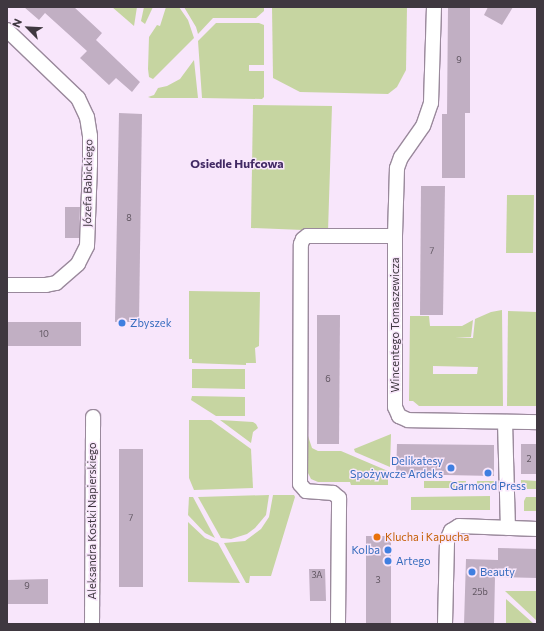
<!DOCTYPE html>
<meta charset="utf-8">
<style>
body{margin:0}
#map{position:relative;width:544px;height:631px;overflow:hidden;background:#f8e6fb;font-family:Commissioner,sans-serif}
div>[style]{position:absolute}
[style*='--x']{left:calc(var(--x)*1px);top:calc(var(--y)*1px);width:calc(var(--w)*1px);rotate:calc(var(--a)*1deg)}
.green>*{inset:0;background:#c6d5a1}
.building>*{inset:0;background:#c1afc3}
.roads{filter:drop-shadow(1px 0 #9a899c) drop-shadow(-1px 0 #9a899c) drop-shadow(0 1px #9a899c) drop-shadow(0 -1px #9a899c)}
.minor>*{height:14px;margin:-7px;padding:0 7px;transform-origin:7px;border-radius:7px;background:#fff}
.dots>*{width:11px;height:11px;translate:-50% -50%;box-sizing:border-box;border:2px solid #f8e6fb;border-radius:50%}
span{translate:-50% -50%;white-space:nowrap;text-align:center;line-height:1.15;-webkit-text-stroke:3px #f8e6fb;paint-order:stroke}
.number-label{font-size:9px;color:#605661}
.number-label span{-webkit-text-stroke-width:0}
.street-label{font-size:11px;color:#3f3840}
.shop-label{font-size:11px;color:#366cbe}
.left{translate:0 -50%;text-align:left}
.right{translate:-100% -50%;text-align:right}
.food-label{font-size:11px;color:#c56008}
.neighbourhood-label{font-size:12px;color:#422a64;font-weight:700}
.frame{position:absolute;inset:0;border:8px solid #3f3840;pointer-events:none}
.north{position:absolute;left:8px;top:8px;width:40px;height:40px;-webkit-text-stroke:3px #f8e6fb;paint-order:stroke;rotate:294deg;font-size:11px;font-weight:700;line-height:16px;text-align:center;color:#3f3840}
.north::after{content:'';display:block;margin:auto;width:14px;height:18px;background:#3f3840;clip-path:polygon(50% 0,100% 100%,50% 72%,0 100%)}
</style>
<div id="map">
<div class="green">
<i style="clip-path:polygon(112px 7px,137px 7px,134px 26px)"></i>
<i style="clip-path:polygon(144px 7px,153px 7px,145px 24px,141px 21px)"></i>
<i style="clip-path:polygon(166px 7px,179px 7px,188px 20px,194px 38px,153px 79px,149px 77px,148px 69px,149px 37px,157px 25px,160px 26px)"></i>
<i style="clip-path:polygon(184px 7px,264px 7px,264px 11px,256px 18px,213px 18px,198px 34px,196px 27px)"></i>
<i style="clip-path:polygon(272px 7px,407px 7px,406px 70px,397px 87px,388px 94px,300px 92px,273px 78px)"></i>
<i style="clip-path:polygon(216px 23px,259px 23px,264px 25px,264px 65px,249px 65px,249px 71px,264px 71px,264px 97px,262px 99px,202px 98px,198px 41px)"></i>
<i style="clip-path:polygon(194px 60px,198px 98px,151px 98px,148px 97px,154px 95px,158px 88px,167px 86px,180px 79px)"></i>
<i style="clip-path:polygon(253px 105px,332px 106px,328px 231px,251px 228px)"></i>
<i style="clip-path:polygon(507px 195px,534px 195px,533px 253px,506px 253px)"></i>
<i style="clip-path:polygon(189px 291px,260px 292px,259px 346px,255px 348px,256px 363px,246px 363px,246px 365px,192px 363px,192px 359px,189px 359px)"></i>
<i style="clip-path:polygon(evenodd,502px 310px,503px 406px,419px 406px,413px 401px,409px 401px,410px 316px,429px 316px,430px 326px,462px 326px,473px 320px,471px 337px,455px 338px,473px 338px,475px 319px,491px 312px,502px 310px,433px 366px,477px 367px,478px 367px,477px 374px,433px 374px,433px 366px)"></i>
<i style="clip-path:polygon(508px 311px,537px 312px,537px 406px,507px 406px)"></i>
<i style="clip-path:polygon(192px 369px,245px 369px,245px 389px,192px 388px)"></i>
<i style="clip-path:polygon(192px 396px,245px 397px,245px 416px,216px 416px,191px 400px)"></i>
<i style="clip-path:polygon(189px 420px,211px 420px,251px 449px,253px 488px,194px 490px,189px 478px)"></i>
<i style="clip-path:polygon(220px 420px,253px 422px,256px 424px,258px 428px,253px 432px,251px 443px)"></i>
<i style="clip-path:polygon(391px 434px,390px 467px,355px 452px,354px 449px)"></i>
<i style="clip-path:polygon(308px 436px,312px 448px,318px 451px,341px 451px,388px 471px,388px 485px,351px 485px,350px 482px,318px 482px,311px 479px,307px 471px)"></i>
<i style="clip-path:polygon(521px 480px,537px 481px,537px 489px,521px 489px)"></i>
<i style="clip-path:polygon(424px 481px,466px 481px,465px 488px,424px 488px)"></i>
<i style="clip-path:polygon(477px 481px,497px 481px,497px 488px,477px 488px)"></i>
<i style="clip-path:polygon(269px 495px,266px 515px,255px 528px,247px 534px,231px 539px,221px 538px,198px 497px)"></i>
<i style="clip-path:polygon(273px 495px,294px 495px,295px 497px,271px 576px,250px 576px,249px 583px,246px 583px,224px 543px,245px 541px,261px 529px,269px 517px)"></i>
<i style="clip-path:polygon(490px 496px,490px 510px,411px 510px,411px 497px)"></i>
<i style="clip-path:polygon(189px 497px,193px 497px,215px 538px,205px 533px,188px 515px)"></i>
<i style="clip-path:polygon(526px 497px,537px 497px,537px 511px,524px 511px,524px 501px)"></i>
<i style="clip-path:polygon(188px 522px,205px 538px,218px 543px,240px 583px,188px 582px)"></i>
<i style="clip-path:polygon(505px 591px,537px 591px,537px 621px)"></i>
<i style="clip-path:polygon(506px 599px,534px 624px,506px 624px)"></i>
</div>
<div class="building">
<i style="clip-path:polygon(24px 7px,74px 7px,102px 33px,96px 40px,140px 82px,132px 92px,116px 78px,109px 85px,80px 58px,87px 51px,45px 13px,39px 20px)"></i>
<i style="clip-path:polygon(448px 7px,470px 7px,470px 113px,465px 113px,465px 178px,442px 178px,442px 114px,447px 114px)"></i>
<i style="clip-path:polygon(488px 7px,513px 7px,502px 25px,484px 15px)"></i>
<i style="clip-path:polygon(119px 113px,142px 114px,139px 322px,115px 322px)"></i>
<i style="clip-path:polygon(421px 186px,445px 186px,443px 315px,420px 315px)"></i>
<i style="clip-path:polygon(65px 207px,80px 207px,79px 238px,65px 238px)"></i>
<i style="clip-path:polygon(317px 315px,340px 315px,339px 444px,317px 444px)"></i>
<i style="clip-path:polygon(7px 322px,81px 322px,81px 346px,7px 346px)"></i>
<i style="clip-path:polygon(397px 444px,494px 445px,494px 476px,396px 474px)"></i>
<i style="clip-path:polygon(521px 444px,537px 444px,537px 474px,521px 474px)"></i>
<i style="clip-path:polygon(119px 449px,143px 449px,143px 587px,119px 587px)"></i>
<i style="clip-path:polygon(366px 536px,391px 536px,391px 624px,366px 624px)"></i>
<i style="clip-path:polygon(498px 548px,537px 549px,537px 578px,495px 577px,494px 624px,464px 624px,466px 559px,498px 560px)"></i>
<i style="clip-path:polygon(309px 569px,325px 569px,326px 601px,310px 601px)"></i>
<i style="clip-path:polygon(48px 579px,48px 604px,7px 604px,7px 580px)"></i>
</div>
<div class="roads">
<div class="minor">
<i style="--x:434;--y:7;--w:96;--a:91.8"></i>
<i style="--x:431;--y:103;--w:24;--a:109"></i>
<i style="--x:423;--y:126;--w:38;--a:125"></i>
<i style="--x:401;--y:157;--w:12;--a:110"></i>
<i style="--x:397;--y:168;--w:68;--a:91.7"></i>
<i style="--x:395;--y:236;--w:171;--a:90"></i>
<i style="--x:395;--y:407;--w:10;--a:66"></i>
<i style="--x:399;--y:416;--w:10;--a:24"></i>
<i style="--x:408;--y:420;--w:129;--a:0.9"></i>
<i style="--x:7;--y:30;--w:98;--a:43.8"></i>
<i style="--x:78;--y:98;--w:21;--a:65"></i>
<i style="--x:87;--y:117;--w:19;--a:81"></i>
<i style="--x:90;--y:136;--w:28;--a:90"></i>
<i style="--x:90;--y:164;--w:82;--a:92.1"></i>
<i style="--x:87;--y:246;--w:20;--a:117"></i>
<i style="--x:78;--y:264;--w:29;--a:139"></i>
<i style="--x:56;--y:283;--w:10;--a:169"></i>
<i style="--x:46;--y:285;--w:39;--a:180"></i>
<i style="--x:505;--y:422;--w:106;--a:88.4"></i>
<i style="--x:92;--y:624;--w:207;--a:-89.7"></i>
<i style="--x:338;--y:624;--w:126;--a:-89.5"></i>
<i style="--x:339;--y:498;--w:8;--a:-140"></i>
<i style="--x:333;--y:493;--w:27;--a:-176"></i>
<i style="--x:306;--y:491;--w:9;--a:-131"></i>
<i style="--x:300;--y:484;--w:240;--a:-89.8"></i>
<i style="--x:301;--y:244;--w:5;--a:-68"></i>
<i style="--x:303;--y:239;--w:5;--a:-37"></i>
<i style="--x:307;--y:236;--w:88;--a:0"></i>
<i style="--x:445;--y:624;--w:84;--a:-88.6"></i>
<i style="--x:447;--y:540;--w:10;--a:-66"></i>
<i style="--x:451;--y:531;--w:9;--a:-32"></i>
<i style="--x:459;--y:526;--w:78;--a:2.2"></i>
</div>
</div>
<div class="dots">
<i style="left:122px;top:323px;background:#3f7fe0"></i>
<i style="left:451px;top:468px;background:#3f7fe0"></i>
<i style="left:488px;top:473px;background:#3f7fe0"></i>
<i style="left:377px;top:537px;background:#e8710a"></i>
<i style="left:388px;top:550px;background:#3f7fe0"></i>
<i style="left:388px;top:561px;background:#3f7fe0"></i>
<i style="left:472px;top:572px;background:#3f7fe0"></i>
</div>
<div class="number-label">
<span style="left:459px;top:60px">9</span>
<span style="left:129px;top:218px">8</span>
<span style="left:432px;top:251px">7</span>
<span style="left:44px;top:334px">10</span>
<span style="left:328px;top:379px">6</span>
<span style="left:529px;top:459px">2</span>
<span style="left:131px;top:518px">7</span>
<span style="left:317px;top:575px">3A</span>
<span style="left:378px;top:580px">3</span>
<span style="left:27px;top:586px">9</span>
<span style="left:480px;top:592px">25b</span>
</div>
<div class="street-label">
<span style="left:88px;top:183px;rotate:-89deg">Józefa Babickiego</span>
<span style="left:395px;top:325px;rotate:-90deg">Wincentego Tomaszewicza</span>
<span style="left:92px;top:521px;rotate:-90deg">Aleksandra Kostki Napierskiego</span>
</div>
<div class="shop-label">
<span class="left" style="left:130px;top:323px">Zbyszek</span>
<span class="right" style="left:443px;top:468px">Delikatesy<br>Spożywcze Ardeks</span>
<span style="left:488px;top:486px">Garmond Press</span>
<span class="right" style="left:380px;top:550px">Kolba</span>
<span class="left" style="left:396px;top:561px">Artego</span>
<span class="left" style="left:480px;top:572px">Beauty</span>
</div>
<div class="food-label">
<span class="left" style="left:385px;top:537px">Klucha i Kapucha</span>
</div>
<div class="neighbourhood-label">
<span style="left:237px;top:164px">Osiedle Hufcowa</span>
</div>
<div class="frame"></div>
<div class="north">N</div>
</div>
